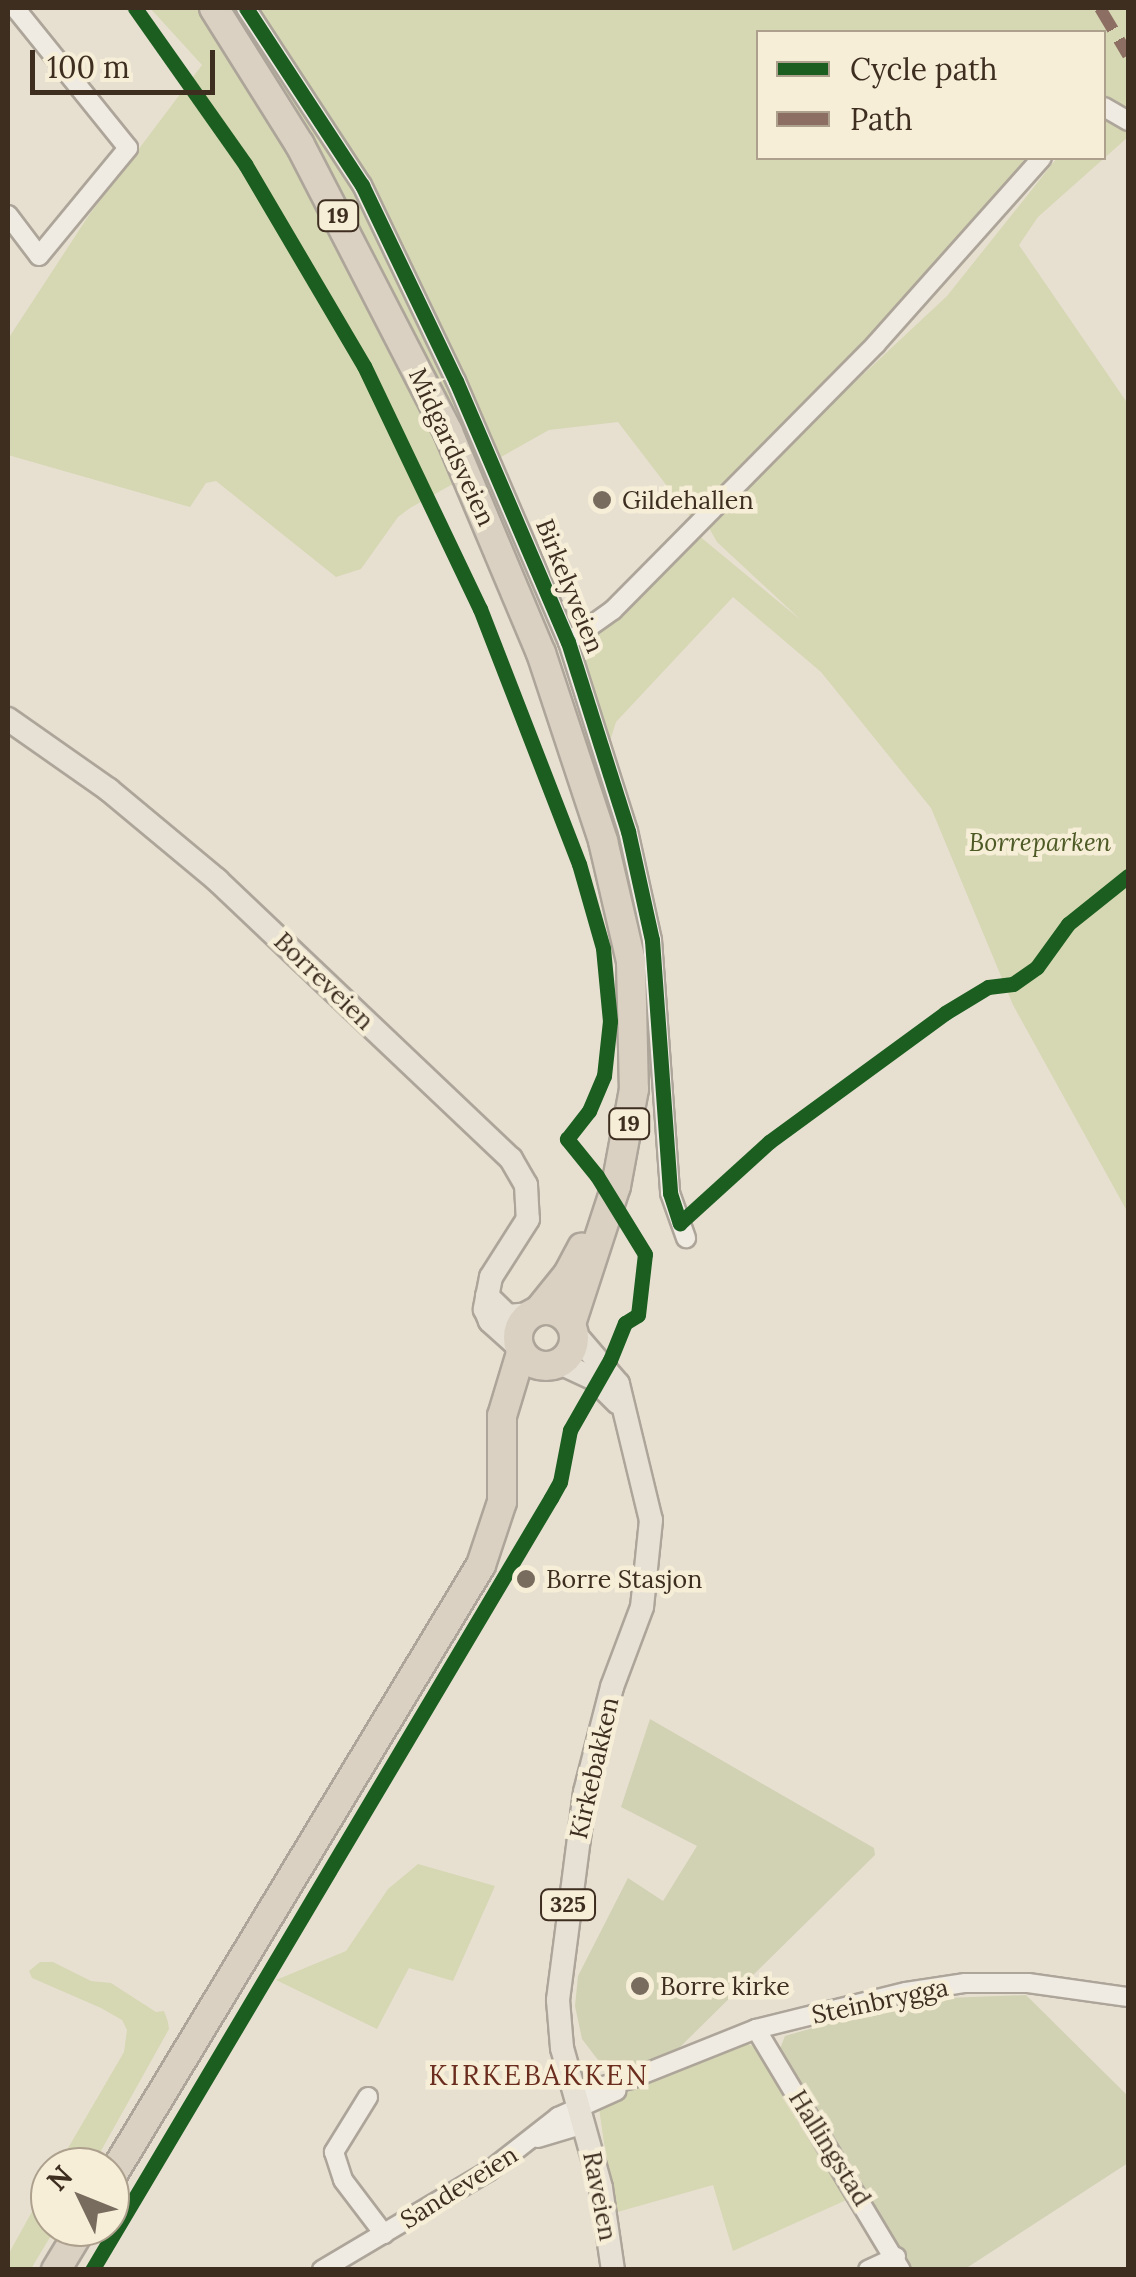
<!DOCTYPE html>
<style>
body{margin:0}
#map{position:relative;width:1136px;height:2277px;overflow:hidden;background:#e7e0d1;font-family:Lora,serif}
div>[style]{position:absolute}
[style*='--x']{left:calc(var(--x)*1px);top:calc(var(--y)*1px);width:calc(var(--w)*1px);rotate:calc(var(--a)*1deg)}
.green>*{inset:0;background:#d6d7b3}
.cemetery>*{inset:0;background:#d1d1b3}
.roads{filter:drop-shadow(2px 0 #ada599) drop-shadow(-2px 0 #ada599) drop-shadow(0 2px #ada599) drop-shadow(0 -2px #ada599)}
.minor>*{height:18px;margin:-9px;padding:0 9px;transform-origin:9px;border-radius:9px;background:#efebe3}
.major>*{height:22px;margin:-11px;padding:0 11px;transform-origin:11px;border-radius:11px;background:#e6e1d4}
.highway>*{height:28px;margin:-14px;padding:0 14px;transform-origin:14px;border-radius:14px;background:#dad1c2}
.highway>.ring{margin:-14px;padding:0;box-sizing:content-box;background:none;border:28px solid #dad1c2;border-radius:50%}
.quiet>*{height:12px;margin-top:-6px;transform-origin:0;background:repeating-linear-gradient(90deg,#8d6e63 0 25px,transparent 0 37px)}
.cycleway>*{height:15px;margin:-7.5px;padding:0 7.5px;transform-origin:7.5px;border-radius:7.5px;background:#1b5e20}
.dots>*{width:28px;height:28px;translate:-50% -50%;box-sizing:border-box;border:5px solid #f7eed8;border-radius:50%}
span{translate:-50% -50%;white-space:nowrap;text-align:center;line-height:1.15;-webkit-text-stroke:9px #f7eed8;paint-order:stroke}
.shield-label span{padding:2px 8px;background:#f7eed8;border:2px solid;border-radius:8px;-webkit-text-stroke-width:0}
.shield-label{font-size:22px;color:#3d2e20;font-weight:700}
.street-label{font-size:25px;color:#3d2e20}
.poi-label{font-size:25px;color:#3d2e20}
.left{translate:0 -50%;text-align:left}
.park-label{font-size:25px;color:#4d5a26;font-style:italic}
.neighbourhood-label{font-size:28px;color:#6b2e1e;letter-spacing:2.5px}
.frame{position:absolute;inset:0;border:10px solid #3d2e20;pointer-events:none}
.legend{position:absolute;left:756px;top:30px;width:350px;height:130px;box-sizing:border-box;background:#f7eed8;border:2px solid #ada18e;margin:0;padding:12px 18px;list-style:none;font-size:30px;color:#3d2e20}
.legend li{display:flex;align-items:center;gap:20px;height:50px}
.legend b{width:50px;border:2px solid #ada18e}
.north{position:absolute;left:30px;top:2147px;width:100px;height:100px;box-sizing:border-box;background:#f7eed8;border:2px solid #ada18e;border-radius:50%;rotate:313deg;font-size:28px;font-weight:700;line-height:40px;text-align:center;color:#3d2e20}
.north::after{content:'';display:block;margin:auto;width:35px;height:45px;background:#786c5e;clip-path:polygon(50% 0,100% 100%,50% 72%,0 100%)}
.scale{position:absolute;left:30px;top:50px;width:185px;height:45px;box-sizing:border-box;border:5px solid #3d2e20;border-top:0;padding-left:12px;font-size:30px;line-height:35px;white-space:nowrap;color:#3d2e20;-webkit-text-stroke:8px #f7eed8;paint-order:stroke}
</style>
<div id="map">
<div class="green">
<i style="clip-path:polygon(150px 8px,1128px 8px,1128px 137px,1038px 217px,1019px 245px,1128px 404px,1128px 1213px,1013px 1005px,931px 808px,821px 672px,733px 597px,616px 722px,610px 741px,579px 649px,585px 637px,698px 535px,802px 621px,717px 542px,709px 528px,715px 513px,947px 296px,1057px 158px,1104px 158px,1104px 32px,758px 32px,758px 158px,1044px 158px,859px 353px,690px 516px,618px 422px,549px 430px,410px 508px,398px 517px,361px 569px,336px 577px,216px 481px,206px 483px,190px 507px,8px 455px,8px 339px,89px 215px,202px 65px)"></i>
<i style="clip-path:polygon(418px 1864px,495px 1886px,453px 1981px,409px 1968px,377px 2029px,276px 1980px,346px 1951px,388px 1889px)"></i>
<i style="clip-path:polygon(40px 1962px,53px 1962px,91px 1981px,111px 1983px,156px 2012px,164px 2011px,168px 2022px,169px 2029px,92px 2167px,57px 2167px,124px 2052px,127px 2030px,122px 2020px,101px 2008px,32px 1978px,29px 1971px)"></i>
<i style="clip-path:polygon(743px 2041px,758px 2049px,853px 2197px,733px 2251px,713px 2185px,614px 2213px,599px 2108px,687px 2061px)"></i>
<i style="clip-path:polygon(50px 2179px,50px 2227px,56px 2227px,31px 2269px,8px 2269px,8px 2255px)"></i>
</div>
<div class="cemetery">
<i style="clip-path:polygon(650px 1719px,874px 1848px,875px 1855px,680px 2047px,651px 2063px,629px 2066px,598px 2060px,582px 2039px,575px 2006px,578px 1976px,628px 1878px,663px 1901px,697px 1846px,621px 1807px)"></i>
<i style="clip-path:polygon(1026px 1995px,1128px 2096px,1128px 2163px,965px 2269px,911px 2269px,778px 2054px,785px 2036px,879px 2009px,946px 1998px)"></i>
</div>
<div class="roads">
<div class="minor">
<i style="--x:246;--y:8;--w:212;--a:56.8"></i>
<i style="--x:362;--y:185;--w:217;--a:64.4"></i>
<i style="--x:456;--y:381;--w:284;--a:66.8"></i>
<i style="--x:568;--y:642;--w:198;--a:72.4"></i>
<i style="--x:628;--y:831;--w:112;--a:77.6"></i>
<i style="--x:652;--y:940;--w:254;--a:85.9"></i>
<i style="--x:670;--y:1193;--w:48;--a:70.4"></i>
<i style="--x:1104;--y:107;--w:28;--a:30"></i>
<i style="--x:8;--y:215;--w:51;--a:52.9"></i>
<i style="--x:39;--y:256;--w:140;--a:-50.5"></i>
<i style="--x:128;--y:148;--w:180;--a:-128.9"></i>
<i style="--x:568;--y:642;--w:55;--a:-35.4"></i>
<i style="--x:613;--y:610;--w:374;--a:-45.3"></i>
<i style="--x:876;--y:344;--w:249;--a:-48.3"></i>
<i style="--x:756;--y:2029;--w:281;--a:59"></i>
<i style="--x:575;--y:2093;--w:58;--a:-14"></i>
<i style="--x:631;--y:2079;--w:135;--a:-21.8"></i>
<i style="--x:756;--y:2029;--w:154;--a:-13.9"></i>
<i style="--x:906;--y:1992;--w:60;--a:-8.7"></i>
<i style="--x:965;--y:1983;--w:63;--a:0"></i>
<i style="--x:1028;--y:1983;--w:101;--a:8"></i>
<i style="--x:368;--y:2097;--w:65;--a:121.7"></i>
<i style="--x:334;--y:2152;--w:29;--a:72"></i>
<i style="--x:343;--y:2180;--w:68;--a:52.8"></i>
<i style="--x:538;--y:2138;--w:48;--a:-16.9"></i>
<i style="--x:322;--y:2270;--w:194;--a:-30.7"></i>
<i style="--x:489;--y:2171;--w:88;--a:-38"></i>
<i style="--x:558;--y:2117;--w:64;--a:-24.1"></i>
<i style="--x:868;--y:2270;--w:31;--a:-25"></i>
</div>
<div class="major">
<i style="--x:8;--y:719;--w:123;--a:35.1"></i>
<i style="--x:109;--y:790;--w:141;--a:39.8"></i>
<i style="--x:217;--y:880;--w:405;--a:43.5"></i>
<i style="--x:511;--y:1159;--w:30;--a:60"></i>
<i style="--x:526;--y:1185;--w:34;--a:87"></i>
<i style="--x:528;--y:1219;--w:69;--a:122.5"></i>
<i style="--x:491;--y:1277;--w:33;--a:101"></i>
<i style="--x:485;--y:1309;--w:13;--a:67"></i>
<i style="--x:490;--y:1321;--w:38;--a:42"></i>
<i style="--x:487;--y:1296;--w:29;--a:44"></i>
<i style="--x:508;--y:1316;--w:22;--a:-5"></i>
<i style="--x:574;--y:1333;--w:67;--a:49.2"></i>
<i style="--x:618;--y:1384;--w:140;--a:76.4"></i>
<i style="--x:651;--y:1520;--w:87;--a:95.9"></i>
<i style="--x:642;--y:1607;--w:85;--a:110.6"></i>
<i style="--x:612;--y:1687;--w:108;--a:104.4"></i>
<i style="--x:585;--y:1792;--w:210;--a:97.4"></i>
<i style="--x:558;--y:2000;--w:48;--a:85.2"></i>
<i style="--x:562;--y:2048;--w:145;--a:74.4"></i>
<i style="--x:601;--y:2188;--w:83;--a:81.7"></i>
<i style="--x:560;--y:1363;--w:38;--a:25"></i>
<i style="--x:594;--y:1379;--w:33;--a:45"></i>
</div>
<div class="highway">
<i style="--x:214;--y:8;--w:162;--a:57.9"></i>
<i style="--x:300;--y:145;--w:323;--a:62.7"></i>
<i style="--x:448;--y:432;--w:240;--a:67.2"></i>
<i style="--x:541;--y:653;--w:198;--a:71.7"></i>
<i style="--x:603;--y:841;--w:123;--a:76.9"></i>
<i style="--x:631;--y:961;--w:128;--a:88.7"></i>
<i style="--x:634;--y:1089;--w:99;--a:100.5"></i>
<i style="--x:616;--y:1186;--w:145;--a:108.1"></i>
<i class="ring" style="left:518px;top:1310px;width:28px;height:28px"></i>
<i style="--x:539;--y:1310;--w:46;--a:-51.1"></i>
<i style="--x:568;--y:1274;--w:30;--a:-62"></i>
<i style="--x:110;--y:2179;--w:717;--a:-58.86"></i>
<i style="--x:481;--y:1565;--w:66;--a:-71.6"></i>
<i style="--x:502;--y:1502;--w:86;--a:-90"></i>
<i style="--x:502;--y:1416;--w:66;--a:-73.2"></i>
<i style="--x:56;--y:2270;--w:50;--a:-58.8"></i>
</div>
</div>
<div class="quiet">
<i style="--x:1100;--y:8;--w:55;--a:59.2"></i>
</div>
<div class="cycleway">
<i style="--x:246;--y:8;--w:212;--a:56.8"></i>
<i style="--x:362;--y:185;--w:217;--a:64.4"></i>
<i style="--x:456;--y:381;--w:284;--a:66.8"></i>
<i style="--x:568;--y:642;--w:198;--a:72.4"></i>
<i style="--x:628;--y:831;--w:112;--a:77.6"></i>
<i style="--x:652;--y:940;--w:254;--a:85.9"></i>
<i style="--x:670;--y:1193;--w:32;--a:72"></i>
<i style="--x:680;--y:1223;--w:120;--a:-42.3"></i>
<i style="--x:769;--y:1142;--w:218;--a:-36.2"></i>
<i style="--x:945;--y:1013;--w:50;--a:-31.2"></i>
<i style="--x:988;--y:987;--w:25;--a:-7"></i>
<i style="--x:1013;--y:984;--w:29;--a:-35"></i>
<i style="--x:1037;--y:967;--w:53;--a:-54.2"></i>
<i style="--x:1068;--y:924;--w:77;--a:-38.7"></i>
<i style="--x:92;--y:2270;--w:898;--a:-59.27"></i>
<i style="--x:551;--y:1498;--w:18;--a:-61"></i>
<i style="--x:560;--y:1482;--w:53;--a:-79.1"></i>
<i style="--x:570;--y:1430;--w:81;--a:-60.3"></i>
<i style="--x:610;--y:1360;--w:40;--a:-68"></i>
<i style="--x:625;--y:1323;--w:15;--a:-32"></i>
<i style="--x:638;--y:1315;--w:61;--a:-83.5"></i>
<i style="--x:645;--y:1254;--w:92;--a:-121.6"></i>
<i style="--x:597;--y:1176;--w:48;--a:-129"></i>
<i style="--x:567;--y:1139;--w:36;--a:-52"></i>
<i style="--x:589;--y:1111;--w:38;--a:-67"></i>
<i style="--x:604;--y:1076;--w:55;--a:-83.8"></i>
<i style="--x:610;--y:1021;--w:73;--a:-95.5"></i>
<i style="--x:603;--y:948;--w:87;--a:-105.9"></i>
<i style="--x:579;--y:864;--w:274;--a:-111.2"></i>
<i style="--x:480;--y:609;--w:269;--a:-115.5"></i>
<i style="--x:364;--y:366;--w:234;--a:-120.5"></i>
<i style="--x:245;--y:164;--w:191;--a:-125.2"></i>
</div>
<div class="dots">
<i style="left:602px;top:500px;background:#786c5e"></i>
<i style="left:526px;top:1579px;background:#786c5e"></i>
<i style="left:640px;top:1986px;background:#786c5e"></i>
</div>
<div class="shield-label">
<span style="left:338px;top:216px">19</span>
<span style="left:629px;top:1124px">19</span>
<span style="left:568px;top:1905px">325</span>
</div>
<div class="street-label">
<span style="left:452px;top:447px;rotate:65deg">Midgardsveien</span>
<span style="left:570px;top:586px;rotate:68deg">Birkelyveien</span>
<span style="left:324px;top:981px;rotate:44deg">Borreveien</span>
<span style="left:594px;top:1768px;rotate:-77deg">Kirkebakken</span>
<span style="left:880px;top:2001px;rotate:-12deg">Steinbrygga</span>
<span style="left:830px;top:2148px;rotate:58deg">Hallingstad</span>
<span style="left:459px;top:2187px;rotate:-32deg">Sandeveien</span>
<span style="left:600px;top:2196px;rotate:79deg">Raveien</span>
</div>
<div class="poi-label">
<span class="left" style="left:622px;top:500px">Gildehallen</span>
<span class="left" style="left:546px;top:1579px">Borre Stasjon</span>
<span class="left" style="left:660px;top:1986px">Borre kirke</span>
</div>
<div class="park-label">
<span style="left:1040px;top:842px">Borreparken</span>
</div>
<div class="neighbourhood-label">
<span style="left:539px;top:2075px">KIRKEBAKKEN</span>
</div>
<div class="frame"></div>
<ul class="legend">
<li><b style="height:12px;background:#1b5e20"></b>Cycle path</li>
<li><b style="height:12px;background:#8d6e63"></b>Path</li>
</ul>
<div class="north">N</div>
<div class="scale">100 m</div>
</div>
